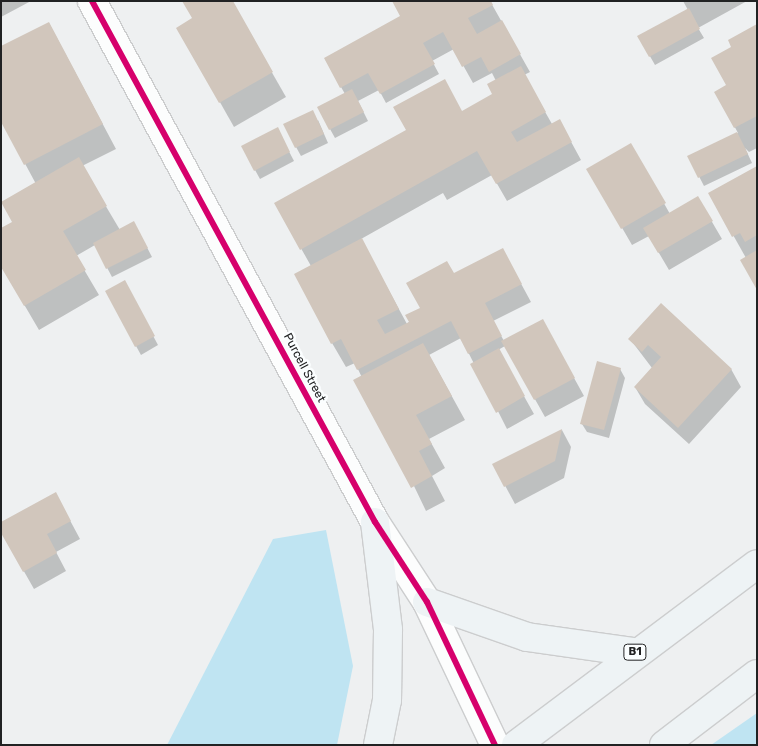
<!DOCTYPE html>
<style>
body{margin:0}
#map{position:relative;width:758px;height:746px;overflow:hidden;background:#eef0f1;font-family:Rubik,sans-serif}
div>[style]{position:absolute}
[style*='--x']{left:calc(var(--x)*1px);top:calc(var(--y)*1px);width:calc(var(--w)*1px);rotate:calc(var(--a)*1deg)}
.green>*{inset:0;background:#bfe4f2}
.shadow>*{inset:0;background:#0003}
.building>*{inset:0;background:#d1c6bc}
.roads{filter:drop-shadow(1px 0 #cccdce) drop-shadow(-1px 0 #cccdce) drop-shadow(0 1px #cccdce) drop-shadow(0 -1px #cccdce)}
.minor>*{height:28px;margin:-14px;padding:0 14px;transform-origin:14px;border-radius:14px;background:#fcfdfd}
.primary>*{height:28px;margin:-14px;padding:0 14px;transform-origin:14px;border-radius:14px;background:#eef3f5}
.cycleway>*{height:6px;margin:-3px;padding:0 3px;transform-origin:3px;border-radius:3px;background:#d6006c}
span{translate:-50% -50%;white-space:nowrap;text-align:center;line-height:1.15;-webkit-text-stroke:5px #fbfeff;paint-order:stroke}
.shield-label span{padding:1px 4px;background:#fbfeff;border:1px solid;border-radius:4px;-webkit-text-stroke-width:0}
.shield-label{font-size:11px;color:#212223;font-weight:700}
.street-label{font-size:12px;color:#212223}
.frame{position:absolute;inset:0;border:2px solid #212223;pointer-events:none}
</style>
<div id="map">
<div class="green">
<i style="clip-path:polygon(326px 530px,353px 666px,337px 745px,167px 745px,273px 539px)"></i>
<i style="clip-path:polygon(757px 713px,757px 745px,711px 745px)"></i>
</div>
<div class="shadow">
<i style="clip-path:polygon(1px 1px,31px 1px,1px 17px)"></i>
<i style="clip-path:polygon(231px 1px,286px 97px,234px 127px,178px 28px)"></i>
<i style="clip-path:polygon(490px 1px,530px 72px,524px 75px,552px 124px,569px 138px,581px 160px,507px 201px,492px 175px,447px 200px,443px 193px,361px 239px,407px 324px,454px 275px,512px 267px,531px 302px,493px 321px,504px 341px,552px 338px,584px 396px,545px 417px,505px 346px,498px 350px,534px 414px,507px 429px,461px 338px,429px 355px,465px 420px,429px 439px,445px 468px,432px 476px,445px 501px,426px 511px,355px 363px,346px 367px,332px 343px,311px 266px,276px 204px,462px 112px,494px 95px,496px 81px,492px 73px,473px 83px,454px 49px,432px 61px,439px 74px,386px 103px,379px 90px,358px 101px,368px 121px,335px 138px,330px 129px,345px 94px,325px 59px)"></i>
<i style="clip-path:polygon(683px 1px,747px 1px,698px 28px,704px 38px,655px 65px,639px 37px,688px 10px)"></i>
<i style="clip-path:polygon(49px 23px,116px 149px,82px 166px,120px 230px,139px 232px,152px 257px,112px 277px,95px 245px,76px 256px,99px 295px,39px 330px,1px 265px,13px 222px,36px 184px,1px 119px)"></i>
<i style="clip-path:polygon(757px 26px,757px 148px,749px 152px,745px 148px,752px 163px,704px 186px,689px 157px,738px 133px,716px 92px,728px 86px,733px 47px)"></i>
<i style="clip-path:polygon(318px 120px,328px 143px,301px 156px,296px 147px)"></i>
<i style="clip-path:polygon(282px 138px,294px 161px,260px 179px,255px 170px)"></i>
<i style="clip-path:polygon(631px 145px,670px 214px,698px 198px,722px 239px,669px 270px,649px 236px,632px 245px,588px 169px)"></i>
<i style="clip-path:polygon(757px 168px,757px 288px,746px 258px,710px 194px)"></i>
<i style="clip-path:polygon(129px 291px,158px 345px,141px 355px,136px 346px)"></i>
<i style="clip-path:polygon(630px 339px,731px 369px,741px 387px,689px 444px,645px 404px,635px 387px,652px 368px)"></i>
<i style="clip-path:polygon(620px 369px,625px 378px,609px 438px,587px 432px,582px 424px)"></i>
<i style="clip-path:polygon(562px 430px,571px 447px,564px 478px,515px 504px,494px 465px)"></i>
<i style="clip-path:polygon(65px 511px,80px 539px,56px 552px,66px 571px,34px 589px,1px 531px)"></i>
</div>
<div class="building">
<i style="clip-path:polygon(182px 1px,233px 1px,273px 72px,219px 103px,176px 28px,192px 18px)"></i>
<i style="clip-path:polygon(392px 1px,491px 1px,493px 5px,468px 18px,477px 34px,502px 20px,521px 54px,489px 72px,481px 57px,462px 67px,443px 32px,423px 43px,435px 64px,380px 94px,368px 73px,340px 88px,324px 58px,400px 16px)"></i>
<i style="clip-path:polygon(689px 8px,700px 29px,649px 57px,637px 36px)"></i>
<i style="clip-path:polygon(49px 22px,103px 124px,24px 165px,1px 122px,1px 46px)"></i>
<i style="clip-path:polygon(757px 24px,757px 116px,734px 128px,714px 92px,726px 85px,711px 58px,731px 47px,728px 40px)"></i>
<i style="clip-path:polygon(521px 66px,546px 112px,511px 132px,517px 142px,560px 119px,572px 142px,496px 184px,477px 151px,300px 250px,274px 203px,406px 130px,393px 107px,445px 79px,462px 111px,492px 94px,487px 84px)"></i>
<i style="clip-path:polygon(352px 89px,364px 112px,329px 130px,317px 107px)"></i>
<i style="clip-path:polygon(313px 110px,324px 134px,295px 148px,283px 124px)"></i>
<i style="clip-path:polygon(278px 127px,290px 152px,254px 171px,241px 146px)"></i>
<i style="clip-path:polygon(737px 132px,748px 154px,698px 178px,687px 156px)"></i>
<i style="clip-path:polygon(631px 143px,666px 203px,621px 229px,586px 169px)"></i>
<i style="clip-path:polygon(79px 157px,107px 206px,63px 231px,86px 270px,24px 306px,1px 267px,1px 228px,12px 222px,1px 202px)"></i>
<i style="clip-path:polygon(757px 166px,757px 235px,745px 242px,740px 233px,732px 237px,708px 193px)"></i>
<i style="clip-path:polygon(698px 196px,713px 221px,658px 253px,643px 228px)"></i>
<i style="clip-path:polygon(134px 221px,148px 248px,106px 269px,93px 243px)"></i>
<i style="clip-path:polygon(362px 238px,399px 309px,377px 320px,385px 334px,409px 322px,405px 315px,420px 308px,406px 283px,447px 261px,454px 273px,503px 248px,522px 284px,485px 303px,502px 336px,468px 354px,451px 321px,357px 370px,341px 339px,331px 344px,294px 274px)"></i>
<i style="clip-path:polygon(757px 250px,757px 290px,740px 260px)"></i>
<i style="clip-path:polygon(125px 280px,155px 336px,135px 347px,105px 291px)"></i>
<i style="clip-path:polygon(661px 303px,732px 369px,678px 428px,634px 387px,661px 357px,648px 345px,642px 352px,628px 339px)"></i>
<i style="clip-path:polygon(543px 319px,575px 378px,534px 400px,501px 341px)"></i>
<i style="clip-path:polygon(423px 343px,452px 396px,416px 415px,432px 444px,419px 451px,432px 476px,411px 488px,353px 380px)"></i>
<i style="clip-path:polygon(499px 348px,525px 396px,496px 413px,470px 364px)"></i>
<i style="clip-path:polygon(597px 361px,621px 368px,604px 430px,580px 424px)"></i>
<i style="clip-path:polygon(562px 429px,555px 461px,504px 487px,492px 464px)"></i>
<i style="clip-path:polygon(56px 492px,71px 521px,47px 534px,57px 553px,23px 572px,1px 533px,1px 522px)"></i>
</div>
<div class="roads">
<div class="minor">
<i style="--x:92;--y:1;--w:593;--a:61.49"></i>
<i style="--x:375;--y:522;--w:95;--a:57"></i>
<i style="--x:427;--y:602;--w:158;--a:64.6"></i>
</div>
<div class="primary">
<i style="--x:375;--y:522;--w:109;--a:83.1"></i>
<i style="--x:388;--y:630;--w:70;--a:90.8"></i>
<i style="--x:387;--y:700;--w:46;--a:101.3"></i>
<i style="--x:427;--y:602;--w:106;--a:19.3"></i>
<i style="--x:527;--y:637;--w:108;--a:8"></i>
<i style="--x:516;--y:745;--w:301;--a:-36.9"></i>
<i style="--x:664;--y:745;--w:117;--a:-37.4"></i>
</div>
</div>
<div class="cycleway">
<i style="--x:92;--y:1;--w:593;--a:61.49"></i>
<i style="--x:375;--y:522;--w:95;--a:57"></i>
<i style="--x:427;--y:602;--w:158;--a:64.6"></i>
</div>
<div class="shield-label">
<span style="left:635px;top:652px">B1</span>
</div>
<div class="street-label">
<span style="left:304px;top:368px;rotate:62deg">Purcell Street</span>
</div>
<div class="frame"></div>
</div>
